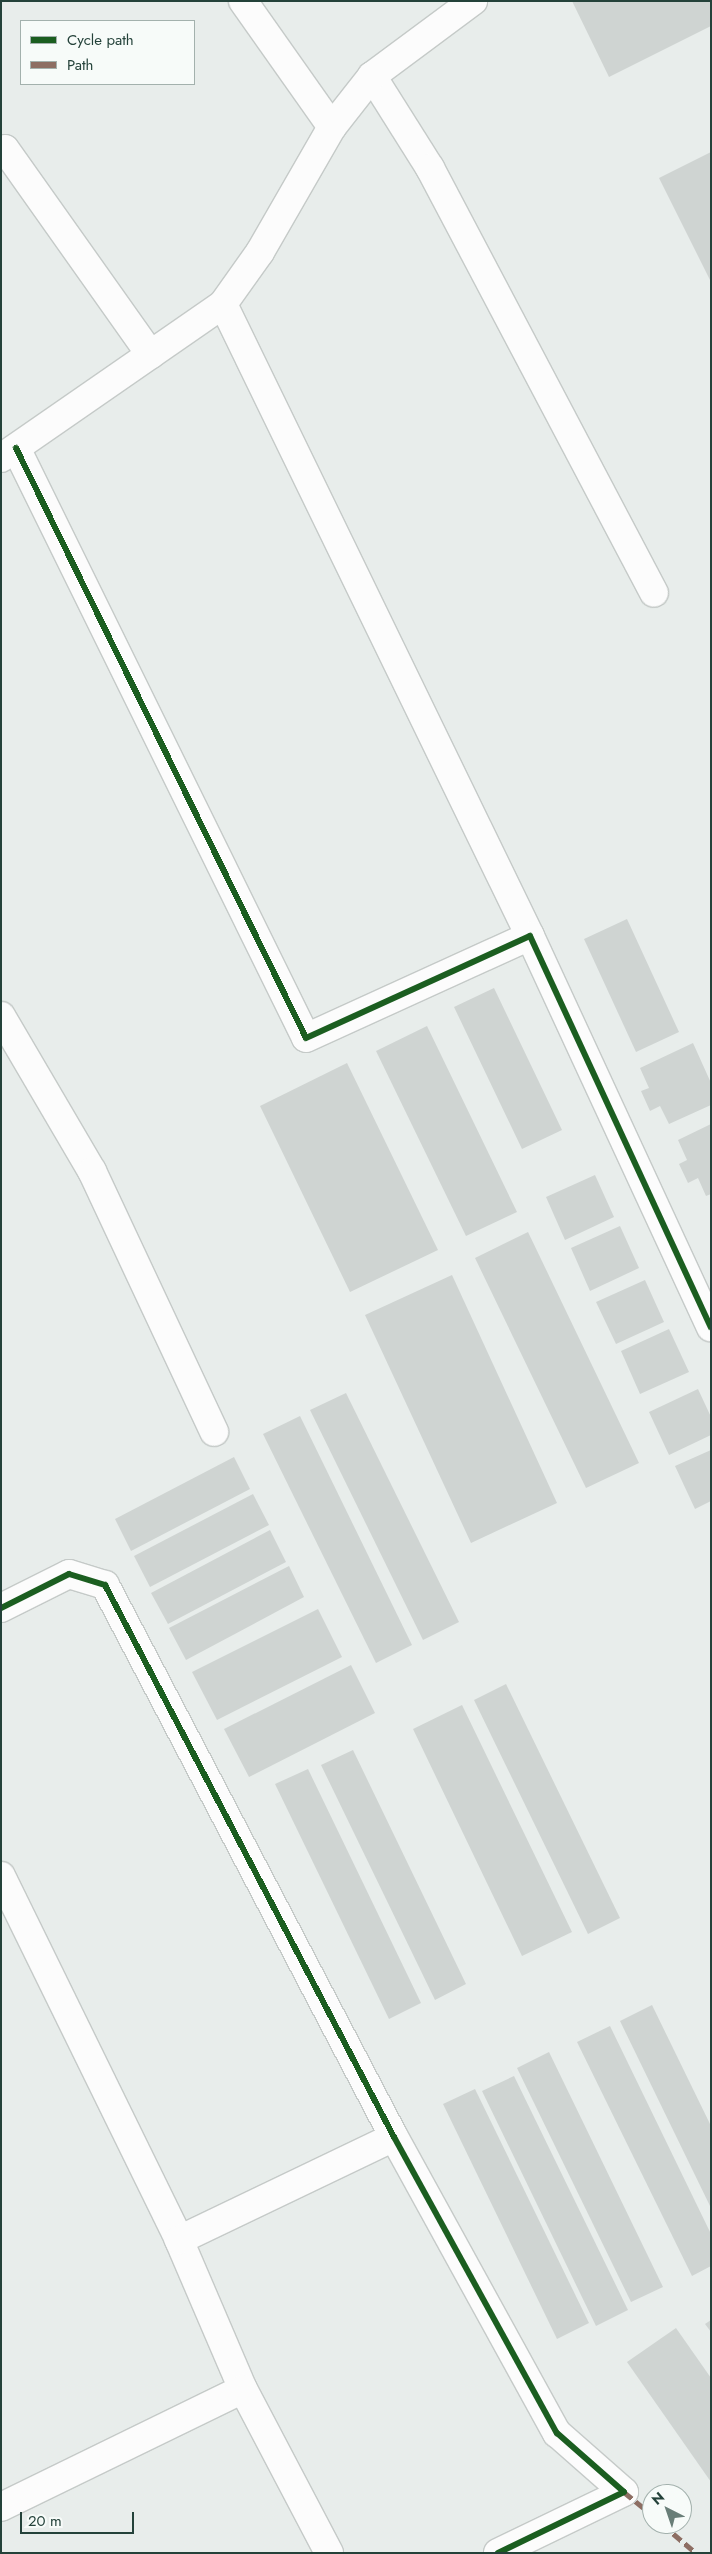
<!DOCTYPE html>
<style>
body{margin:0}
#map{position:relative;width:712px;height:2554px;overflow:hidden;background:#e8edeb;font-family:Jost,sans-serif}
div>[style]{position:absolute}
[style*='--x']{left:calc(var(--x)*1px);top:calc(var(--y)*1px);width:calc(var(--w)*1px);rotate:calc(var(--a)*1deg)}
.building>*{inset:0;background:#cfd4d2}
.roads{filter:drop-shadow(1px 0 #c5cac8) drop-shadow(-1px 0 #c5cac8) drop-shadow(0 1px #c5cac8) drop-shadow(0 -1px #c5cac8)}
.street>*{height:28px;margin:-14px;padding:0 14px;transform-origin:14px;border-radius:14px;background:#fcfcfc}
.quiet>*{height:5px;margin-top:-2.5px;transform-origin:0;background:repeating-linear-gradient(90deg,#8d6e63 0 10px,transparent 0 15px)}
.cycleway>*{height:6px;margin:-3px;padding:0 3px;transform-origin:3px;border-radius:3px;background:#1b5e20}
span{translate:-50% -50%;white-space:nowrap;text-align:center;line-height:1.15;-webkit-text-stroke:5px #f7fbf9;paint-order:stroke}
.frame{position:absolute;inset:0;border:2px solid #24423a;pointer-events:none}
.legend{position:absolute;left:20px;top:20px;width:175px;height:65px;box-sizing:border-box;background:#f7fbf9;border:1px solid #a3b1ad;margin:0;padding:6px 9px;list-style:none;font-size:15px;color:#24423a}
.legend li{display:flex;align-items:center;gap:10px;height:25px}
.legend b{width:25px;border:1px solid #a3b1ad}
.north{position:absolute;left:642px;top:2484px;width:50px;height:50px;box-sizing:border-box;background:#f7fbf9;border:1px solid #a3b1ad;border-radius:50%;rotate:319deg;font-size:14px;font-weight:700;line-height:20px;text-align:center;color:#24423a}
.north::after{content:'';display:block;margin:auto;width:18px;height:22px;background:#697e78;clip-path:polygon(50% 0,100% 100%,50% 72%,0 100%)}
.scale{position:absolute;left:20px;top:2512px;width:114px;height:22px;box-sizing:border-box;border:2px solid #24423a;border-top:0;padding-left:6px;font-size:15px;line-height:18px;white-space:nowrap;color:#24423a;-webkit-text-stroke:4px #f7fbf9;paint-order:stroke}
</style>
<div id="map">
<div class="building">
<i style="clip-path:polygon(572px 1px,711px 1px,711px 26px,609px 77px)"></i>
<i style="clip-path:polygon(711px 152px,711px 282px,659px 178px)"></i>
<i style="clip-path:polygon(627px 919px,679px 1032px,636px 1052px,584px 939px)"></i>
<i style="clip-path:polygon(494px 988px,562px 1130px,522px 1149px,454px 1007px)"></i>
<i style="clip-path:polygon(427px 1026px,517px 1212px,466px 1236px,376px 1051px)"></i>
<i style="clip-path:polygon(693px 1043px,711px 1083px,711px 1105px,669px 1124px,660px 1106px,650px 1111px,641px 1091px,649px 1088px,640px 1068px)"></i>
<i style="clip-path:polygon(347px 1063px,438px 1250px,350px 1292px,260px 1106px)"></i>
<i style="clip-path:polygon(711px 1124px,711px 1194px,706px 1196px,698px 1178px,688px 1183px,679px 1164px,687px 1160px,678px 1140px)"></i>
<i style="clip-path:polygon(595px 1175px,614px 1217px,565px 1240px,546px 1197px)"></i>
<i style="clip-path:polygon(620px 1226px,639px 1268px,590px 1291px,571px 1248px)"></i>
<i style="clip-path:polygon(528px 1232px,639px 1463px,586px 1488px,475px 1258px)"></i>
<i style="clip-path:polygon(452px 1275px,557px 1503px,471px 1543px,365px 1315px)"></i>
<i style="clip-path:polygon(645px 1280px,664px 1322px,616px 1344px,596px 1302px)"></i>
<i style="clip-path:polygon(669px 1329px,689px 1372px,640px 1394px,621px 1351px)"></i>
<i style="clip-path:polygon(698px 1389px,711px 1417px,711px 1435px,669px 1455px,649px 1412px)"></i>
<i style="clip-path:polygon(346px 1393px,459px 1622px,423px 1640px,310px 1410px)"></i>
<i style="clip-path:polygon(300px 1416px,412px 1645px,376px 1663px,263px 1434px)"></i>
<i style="clip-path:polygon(711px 1450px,711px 1501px,695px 1509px,675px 1466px)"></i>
<i style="clip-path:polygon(234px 1457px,250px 1489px,131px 1551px,115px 1519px)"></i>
<i style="clip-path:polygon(253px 1494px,269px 1525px,150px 1587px,134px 1556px)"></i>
<i style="clip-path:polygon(270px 1530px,286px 1562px,168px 1624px,151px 1593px)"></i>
<i style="clip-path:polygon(289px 1566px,304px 1597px,186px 1660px,169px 1628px)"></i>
<i style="clip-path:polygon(318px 1609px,342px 1657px,217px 1720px,192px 1672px)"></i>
<i style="clip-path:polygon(351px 1665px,375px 1713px,249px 1777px,224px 1729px)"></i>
<i style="clip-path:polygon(506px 1684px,620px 1918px,588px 1934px,474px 1700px)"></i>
<i style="clip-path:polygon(462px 1705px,572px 1932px,522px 1956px,413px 1729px)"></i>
<i style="clip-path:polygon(353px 1750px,466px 1984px,435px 2000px,321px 1765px)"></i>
<i style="clip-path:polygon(308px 1769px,421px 2003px,389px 2019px,275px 1784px)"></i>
<i style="clip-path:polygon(652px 2005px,711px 2126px,711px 2208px,620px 2021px)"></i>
<i style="clip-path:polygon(610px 2026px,711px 2234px,711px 2266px,692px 2276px,577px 2042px)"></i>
<i style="clip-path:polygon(549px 2052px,663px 2287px,631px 2302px,517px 2068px)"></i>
<i style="clip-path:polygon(514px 2076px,628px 2310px,596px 2326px,482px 2091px)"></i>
<i style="clip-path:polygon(475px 2089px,589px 2323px,557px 2339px,443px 2104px)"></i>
<i style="clip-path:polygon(711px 2320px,711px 2332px,705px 2324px)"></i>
<i style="clip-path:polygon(676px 2328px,711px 2378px,711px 2482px,627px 2362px)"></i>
</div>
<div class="roads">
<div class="street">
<i style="--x:243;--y:1;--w:154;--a:54.8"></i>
<i style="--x:372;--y:76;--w:109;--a:57.8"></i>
<i style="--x:430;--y:168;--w:480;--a:62.2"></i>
<i style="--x:1;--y:151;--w:4;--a:-27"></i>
<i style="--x:5;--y:149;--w:252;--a:54.7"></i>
<i style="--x:223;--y:304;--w:703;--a:64.09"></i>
<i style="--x:16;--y:448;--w:657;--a:63.82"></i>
<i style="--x:306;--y:1038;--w:246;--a:-24.5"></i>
<i style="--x:530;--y:936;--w:431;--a:65.2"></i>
<i style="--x:1;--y:458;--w:270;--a:-34.7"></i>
<i style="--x:223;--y:304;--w:64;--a:-54.6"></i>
<i style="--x:260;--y:252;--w:144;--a:-60.1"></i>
<i style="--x:332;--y:127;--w:65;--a:-51.9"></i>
<i style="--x:372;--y:76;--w:126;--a:-36.6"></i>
<i style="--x:1;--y:1016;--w:180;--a:59.6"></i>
<i style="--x:92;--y:1171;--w:288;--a:64.9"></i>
<i style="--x:1;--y:1608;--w:76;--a:-26.6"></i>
<i style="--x:69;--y:1574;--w:38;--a:17"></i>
<i style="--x:105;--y:1585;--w:623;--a:62.37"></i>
<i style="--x:394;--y:2137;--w:338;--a:61.2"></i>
<i style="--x:557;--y:2433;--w:89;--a:41.4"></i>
<i style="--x:624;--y:2492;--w:140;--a:154.2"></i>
<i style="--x:1;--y:1876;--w:405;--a:63.9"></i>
<i style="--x:179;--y:2240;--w:162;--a:66.8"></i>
<i style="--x:243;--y:2389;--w:185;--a:62.3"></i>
<i style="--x:179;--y:2240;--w:238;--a:-25.6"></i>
<i style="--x:1;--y:2507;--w:269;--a:-26"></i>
</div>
</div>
<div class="quiet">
<i style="--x:624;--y:2492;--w:36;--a:39"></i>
<i style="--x:662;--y:2524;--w:45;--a:40.5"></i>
</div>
<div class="cycleway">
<i style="--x:16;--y:448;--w:657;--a:63.82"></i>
<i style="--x:306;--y:1038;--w:246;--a:-24.5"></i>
<i style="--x:530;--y:936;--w:431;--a:65.2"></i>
<i style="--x:1;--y:1608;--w:76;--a:-26.6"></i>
<i style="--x:69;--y:1574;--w:38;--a:17"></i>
<i style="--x:105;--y:1585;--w:623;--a:62.37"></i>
<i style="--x:394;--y:2137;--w:338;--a:61.2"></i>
<i style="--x:557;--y:2433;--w:89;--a:41.4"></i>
<i style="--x:624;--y:2492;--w:140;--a:154.2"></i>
</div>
<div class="frame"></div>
<ul class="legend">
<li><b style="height:6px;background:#1b5e20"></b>Cycle path</li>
<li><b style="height:6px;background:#8d6e63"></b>Path</li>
</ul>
<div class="north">N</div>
<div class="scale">20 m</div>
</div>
